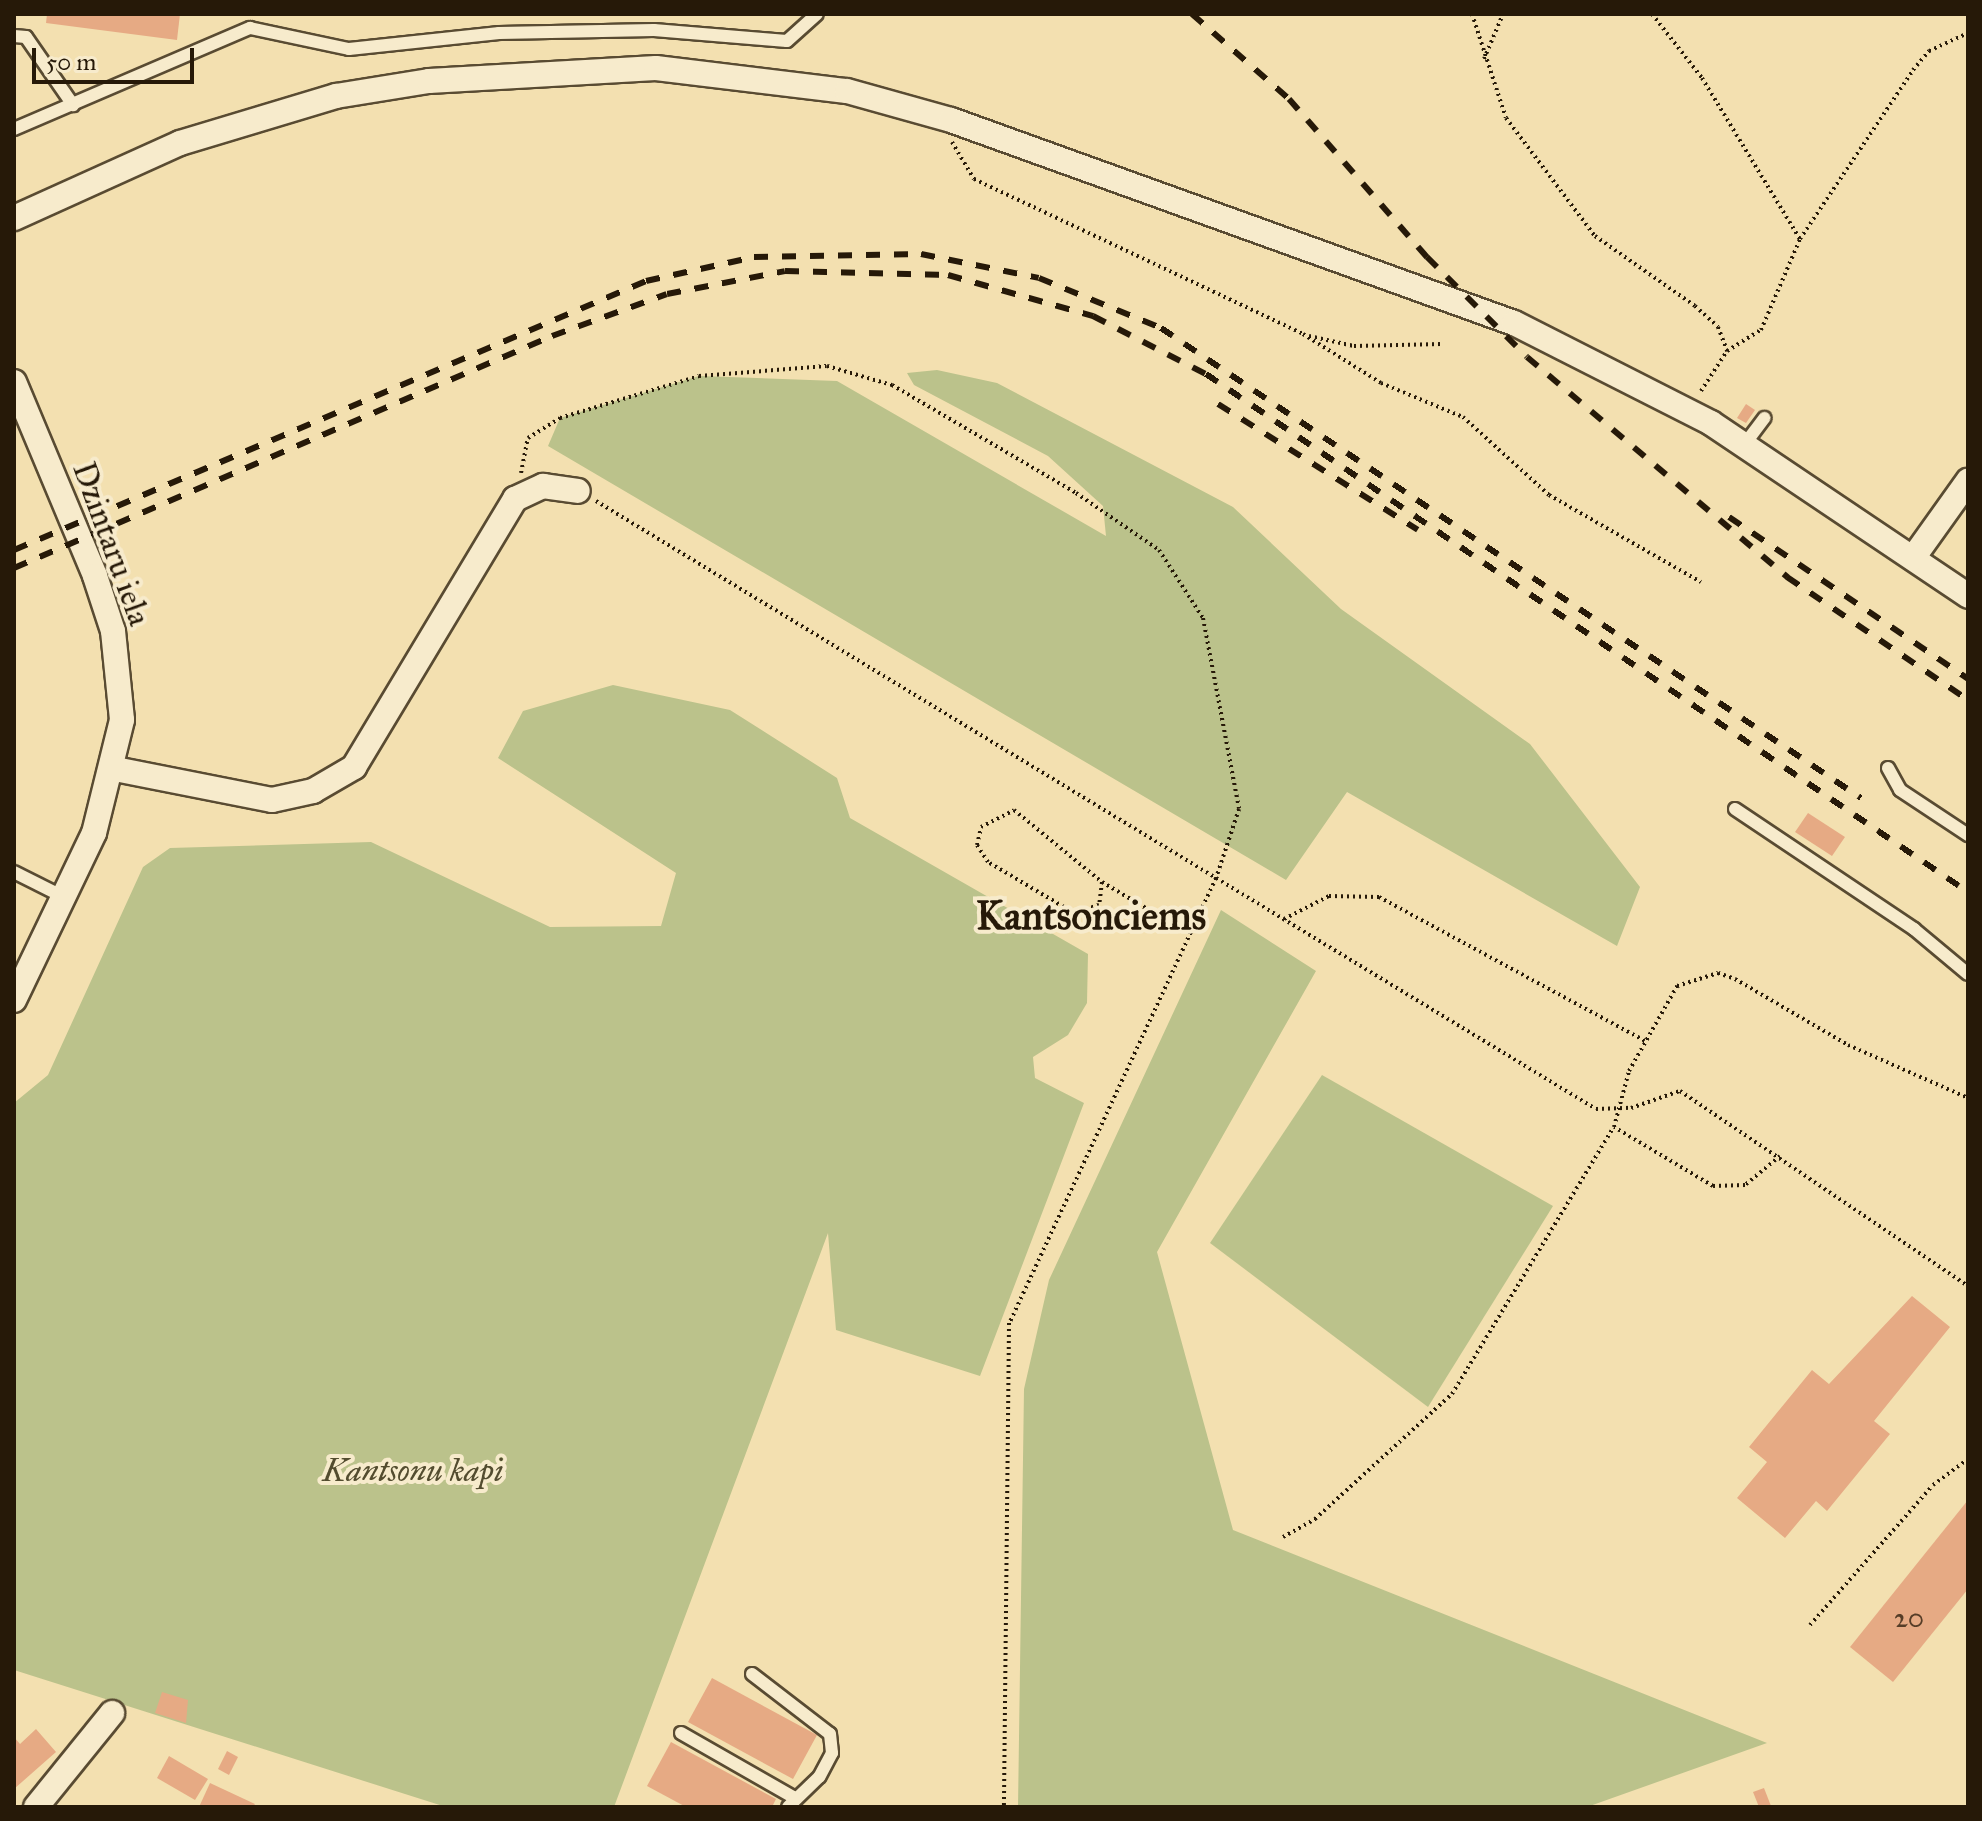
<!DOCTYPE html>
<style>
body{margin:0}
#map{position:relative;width:1982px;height:1821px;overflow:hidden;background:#f3e0b0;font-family:"IM FELL Great Primer",serif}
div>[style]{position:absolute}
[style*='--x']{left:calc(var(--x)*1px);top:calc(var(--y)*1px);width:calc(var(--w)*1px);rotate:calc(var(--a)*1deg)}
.green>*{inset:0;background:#bbc28b}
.building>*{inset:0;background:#e6aa84}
.path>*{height:4px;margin-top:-2px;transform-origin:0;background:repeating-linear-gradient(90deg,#261908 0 2px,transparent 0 6px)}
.roads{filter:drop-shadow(2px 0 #594b32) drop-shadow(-2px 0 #594b32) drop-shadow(0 2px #594b32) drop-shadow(0 -2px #594b32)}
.service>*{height:12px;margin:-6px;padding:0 6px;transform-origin:6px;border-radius:6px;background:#f7ebcc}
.minor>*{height:24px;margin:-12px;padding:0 12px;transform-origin:12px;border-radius:12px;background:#f7ebcc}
.rail>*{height:6px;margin-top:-3px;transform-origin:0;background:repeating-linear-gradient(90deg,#261908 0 14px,transparent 0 28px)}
span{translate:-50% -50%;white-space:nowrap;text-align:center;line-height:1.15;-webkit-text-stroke:8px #f7ebcc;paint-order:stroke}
.number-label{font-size:28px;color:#563d27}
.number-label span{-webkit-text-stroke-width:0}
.street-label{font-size:32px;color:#261908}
.park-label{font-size:32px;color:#534c2f;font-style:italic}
.district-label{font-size:40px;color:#261908;font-weight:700}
.frame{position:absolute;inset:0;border:16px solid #261908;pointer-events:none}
.scale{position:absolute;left:32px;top:48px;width:162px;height:36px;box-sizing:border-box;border:4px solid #261908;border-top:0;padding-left:10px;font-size:24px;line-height:28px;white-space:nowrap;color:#261908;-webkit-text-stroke:6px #f7ebcc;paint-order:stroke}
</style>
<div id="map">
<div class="green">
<i style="clip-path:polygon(937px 370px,997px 383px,1233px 507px,1341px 609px,1530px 744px,1640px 887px,1617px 946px,1347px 792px,1286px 880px,548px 446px,560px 418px,699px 376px,837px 381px,1106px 536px,1103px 506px,1048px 456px,914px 385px,907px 373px)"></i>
<i style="clip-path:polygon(613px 685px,730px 710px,837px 778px,850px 818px,1088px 954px,1087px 1003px,1068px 1035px,1033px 1057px,1035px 1078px,1084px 1103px,980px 1376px,836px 1330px,828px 1233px,614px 1807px,446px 1807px,14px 1670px,14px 1103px,48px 1075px,143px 867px,170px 848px,371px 842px,550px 927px,661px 926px,676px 873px,498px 758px,523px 711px)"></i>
<i style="clip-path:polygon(1221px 910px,1316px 971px,1157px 1252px,1233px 1530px,1767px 1743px,1587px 1807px,1018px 1807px,1024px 1389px,1049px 1280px)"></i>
<i style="clip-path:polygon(1322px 1075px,1553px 1206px,1428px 1407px,1210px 1243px)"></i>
</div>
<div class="building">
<i style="clip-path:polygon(47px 14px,180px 14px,177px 40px,46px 23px)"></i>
<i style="clip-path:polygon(1746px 404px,1755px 410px,1746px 423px,1737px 418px)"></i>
<i style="clip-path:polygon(1808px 813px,1845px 837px,1832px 856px,1795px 832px)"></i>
<i style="clip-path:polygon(1912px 1296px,1950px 1327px,1874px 1421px,1890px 1434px,1827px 1511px,1816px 1501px,1785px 1538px,1737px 1498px,1767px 1462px,1749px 1447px,1812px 1370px,1829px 1384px)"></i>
<i style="clip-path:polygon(1968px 1500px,1968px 1589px,1893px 1682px,1850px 1647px)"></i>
<i style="clip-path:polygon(712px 1678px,817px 1735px,793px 1779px,688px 1722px)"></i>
<i style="clip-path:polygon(162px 1692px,188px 1700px,186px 1723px,155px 1713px)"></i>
<i style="clip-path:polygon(36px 1729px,56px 1752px,14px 1789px,14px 1737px,20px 1744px)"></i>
<i style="clip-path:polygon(671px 1742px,776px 1799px,772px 1807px,686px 1807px,647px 1786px)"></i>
<i style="clip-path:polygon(227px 1751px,238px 1757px,229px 1775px,218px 1769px)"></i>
<i style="clip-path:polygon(169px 1756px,208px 1779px,195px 1800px,157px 1778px)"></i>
<i style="clip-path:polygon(210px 1783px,255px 1804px,253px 1807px,199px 1807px)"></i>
<i style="clip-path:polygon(1764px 1788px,1771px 1806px,1759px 1807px,1753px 1792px)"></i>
</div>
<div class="path">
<i style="--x:1472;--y:14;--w:109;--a:71.9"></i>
<i style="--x:1506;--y:118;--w:148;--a:53"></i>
<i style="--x:1595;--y:236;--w:122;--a:35"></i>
<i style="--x:1695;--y:306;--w:31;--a:42"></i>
<i style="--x:1718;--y:327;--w:26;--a:69"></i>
<i style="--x:1727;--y:351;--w:40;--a:-32"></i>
<i style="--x:1761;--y:330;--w:99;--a:-66.8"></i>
<i style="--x:1800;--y:239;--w:203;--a:-56.2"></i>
<i style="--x:1913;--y:70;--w:25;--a:-50"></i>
<i style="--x:1929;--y:51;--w:43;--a:-24.8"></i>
<i style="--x:1652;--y:14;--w:81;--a:52"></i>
<i style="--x:1702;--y:78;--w:188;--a:58.7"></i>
<i style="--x:1484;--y:59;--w:49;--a:-67.1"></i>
<i style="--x:952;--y:142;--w:43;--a:59.3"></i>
<i style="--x:974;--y:179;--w:364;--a:25.2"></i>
<i style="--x:1303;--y:334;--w:92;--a:32.1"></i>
<i style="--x:1381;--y:383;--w:89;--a:22.5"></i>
<i style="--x:1463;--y:417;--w:116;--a:42.2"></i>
<i style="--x:1549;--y:495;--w:175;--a:29.8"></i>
<i style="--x:1309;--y:336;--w:46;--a:12.5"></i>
<i style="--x:1354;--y:346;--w:88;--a:-1.3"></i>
<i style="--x:1701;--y:391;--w:48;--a:-57"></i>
<i style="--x:521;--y:473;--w:36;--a:-79"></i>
<i style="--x:528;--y:438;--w:38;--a:-32"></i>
<i style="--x:560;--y:418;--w:145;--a:-16.8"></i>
<i style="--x:699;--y:376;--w:128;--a:-4.5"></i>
<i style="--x:827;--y:366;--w:68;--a:16.3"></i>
<i style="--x:892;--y:385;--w:213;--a:30.4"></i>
<i style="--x:1076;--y:493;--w:101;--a:34.5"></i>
<i style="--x:1159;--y:550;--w:81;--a:57.1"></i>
<i style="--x:1203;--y:618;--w:194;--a:79.3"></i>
<i style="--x:1239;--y:809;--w:73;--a:108.4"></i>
<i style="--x:1216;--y:878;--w:491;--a:114.9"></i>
<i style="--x:1009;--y:1323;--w:484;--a:90.6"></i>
<i style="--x:596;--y:501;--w:1170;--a:31.3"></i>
<i style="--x:1596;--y:1109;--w:35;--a:-2"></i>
<i style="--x:1631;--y:1108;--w:52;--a:-19.1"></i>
<i style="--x:1680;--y:1091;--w:348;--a:34.1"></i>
<i style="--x:1014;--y:810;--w:114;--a:39.3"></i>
<i style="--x:1102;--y:882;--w:23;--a:97"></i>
<i style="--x:1099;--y:905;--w:26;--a:162"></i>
<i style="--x:1074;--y:913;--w:100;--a:-149.3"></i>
<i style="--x:988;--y:862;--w:20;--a:-123"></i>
<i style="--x:977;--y:845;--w:18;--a:-77"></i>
<i style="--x:981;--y:827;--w:37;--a:-27"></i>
<i style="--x:1102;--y:882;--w:66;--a:30.8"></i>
<i style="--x:1159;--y:916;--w:37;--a:11"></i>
<i style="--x:1284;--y:919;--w:51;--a:-27.1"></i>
<i style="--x:1329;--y:896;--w:50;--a:1.1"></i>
<i style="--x:1379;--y:897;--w:302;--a:28.4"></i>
<i style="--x:1780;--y:1156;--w:45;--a:140.4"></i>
<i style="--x:1745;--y:1185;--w:32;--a:178"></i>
<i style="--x:1713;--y:1186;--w:115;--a:-149.2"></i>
<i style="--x:1614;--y:1127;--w:58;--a:-75"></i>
<i style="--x:1629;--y:1071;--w:98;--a:-60.5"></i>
<i style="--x:1677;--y:986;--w:43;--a:-17.6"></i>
<i style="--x:1718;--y:973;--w:18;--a:19"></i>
<i style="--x:1735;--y:979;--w:131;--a:30.3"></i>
<i style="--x:1848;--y:1045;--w:131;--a:23.8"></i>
<i style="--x:1283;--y:1537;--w:37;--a:-29"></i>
<i style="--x:1315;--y:1519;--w:185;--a:-42.4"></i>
<i style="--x:1452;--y:1394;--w:312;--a:-58.8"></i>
<i style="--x:1810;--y:1625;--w:186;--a:-48.7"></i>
<i style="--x:1933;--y:1485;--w:44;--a:-36.6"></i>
</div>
<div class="roads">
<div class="service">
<i style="--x:14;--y:36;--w:12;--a:5"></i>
<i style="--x:26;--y:37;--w:83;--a:55.3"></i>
<i style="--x:14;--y:129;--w:257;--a:-23.2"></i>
<i style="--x:250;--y:28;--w:101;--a:12"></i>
<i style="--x:349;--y:49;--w:151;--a:-6.1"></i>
<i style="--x:499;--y:33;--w:155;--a:-1.1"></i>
<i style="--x:654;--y:30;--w:133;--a:4.7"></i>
<i style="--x:787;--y:41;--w:40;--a:-42"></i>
<i style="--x:1744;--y:445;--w:34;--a:-53"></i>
<i style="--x:1888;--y:768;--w:25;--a:61"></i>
<i style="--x:1900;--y:790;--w:82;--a:33.5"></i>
<i style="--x:1735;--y:809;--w:216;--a:33.8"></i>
<i style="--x:1914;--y:929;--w:70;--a:39.8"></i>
<i style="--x:14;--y:872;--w:56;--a:26.6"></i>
<i style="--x:752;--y:1674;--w:98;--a:37.6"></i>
<i style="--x:830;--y:1734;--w:19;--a:84"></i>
<i style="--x:832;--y:1753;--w:27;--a:118"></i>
<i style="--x:819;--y:1777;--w:43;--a:135.9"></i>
<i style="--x:681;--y:1733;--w:129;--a:29.7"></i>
</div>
<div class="minor">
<i style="--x:14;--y:218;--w:182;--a:-24.3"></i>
<i style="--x:180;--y:143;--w:163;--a:-16.8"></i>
<i style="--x:336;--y:96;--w:94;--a:-9.2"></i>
<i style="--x:429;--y:81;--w:227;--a:-3.3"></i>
<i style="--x:656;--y:68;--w:192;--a:6.9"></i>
<i style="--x:847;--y:91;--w:108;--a:15.6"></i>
<i style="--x:951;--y:120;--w:598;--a:19.83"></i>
<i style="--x:1514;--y:323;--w:221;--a:26.9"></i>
<i style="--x:1711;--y:423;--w:310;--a:33.9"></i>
<i style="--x:14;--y:382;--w:210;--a:67.3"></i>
<i style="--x:95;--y:576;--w:58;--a:71.9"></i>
<i style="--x:113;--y:631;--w:89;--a:84.2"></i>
<i style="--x:122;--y:720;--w:116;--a:103.9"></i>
<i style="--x:94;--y:833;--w:185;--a:115.6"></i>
<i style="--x:1913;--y:558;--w:95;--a:-54.5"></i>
<i style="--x:115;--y:769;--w:160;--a:11.2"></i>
<i style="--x:272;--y:800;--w:42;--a:-12.4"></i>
<i style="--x:313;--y:791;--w:48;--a:-30.3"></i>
<i style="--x:354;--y:767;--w:313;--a:-59"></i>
<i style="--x:515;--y:499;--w:31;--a:-25"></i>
<i style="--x:543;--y:486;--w:35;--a:8"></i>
<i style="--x:36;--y:1807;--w:121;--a:-51"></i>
</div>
</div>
<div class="rail">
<i style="--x:1192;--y:14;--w:129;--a:41.2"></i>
<i style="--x:1289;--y:99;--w:210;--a:48.9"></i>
<i style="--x:1427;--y:257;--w:141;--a:45"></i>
<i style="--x:1527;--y:357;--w:341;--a:40.2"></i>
<i style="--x:1787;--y:577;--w:219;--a:34.2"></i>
<i style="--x:1218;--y:404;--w:236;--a:32.2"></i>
<i style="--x:1729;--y:517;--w:289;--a:34.1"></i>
<i style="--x:14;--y:550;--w:687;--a:-23.06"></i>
<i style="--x:646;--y:281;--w:111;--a:-12.5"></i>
<i style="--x:754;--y:257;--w:167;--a:-1"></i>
<i style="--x:921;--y:254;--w:120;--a:11.5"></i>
<i style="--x:1039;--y:278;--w:132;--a:22.3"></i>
<i style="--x:1161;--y:328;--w:843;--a:33.88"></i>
<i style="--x:14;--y:568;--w:586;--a:-23.33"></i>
<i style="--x:552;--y:336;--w:122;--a:-20.1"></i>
<i style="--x:667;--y:294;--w:120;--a:-11"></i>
<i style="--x:785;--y:271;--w:163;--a:1.4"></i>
<i style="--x:948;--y:275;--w:151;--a:15.8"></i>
<i style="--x:1093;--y:316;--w:127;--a:27.2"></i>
<i style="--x:1206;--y:374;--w:921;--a:34.21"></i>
</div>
<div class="number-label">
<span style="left:1909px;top:1618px">20</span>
</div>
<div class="street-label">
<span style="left:111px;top:544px;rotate:70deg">Dzintaru iela</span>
</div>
<div class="park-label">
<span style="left:413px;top:1471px">Kantsonu kapi</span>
</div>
<div class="district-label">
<span style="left:1091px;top:916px">Kantsonciems</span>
</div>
<div class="frame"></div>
<div class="scale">50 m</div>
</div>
